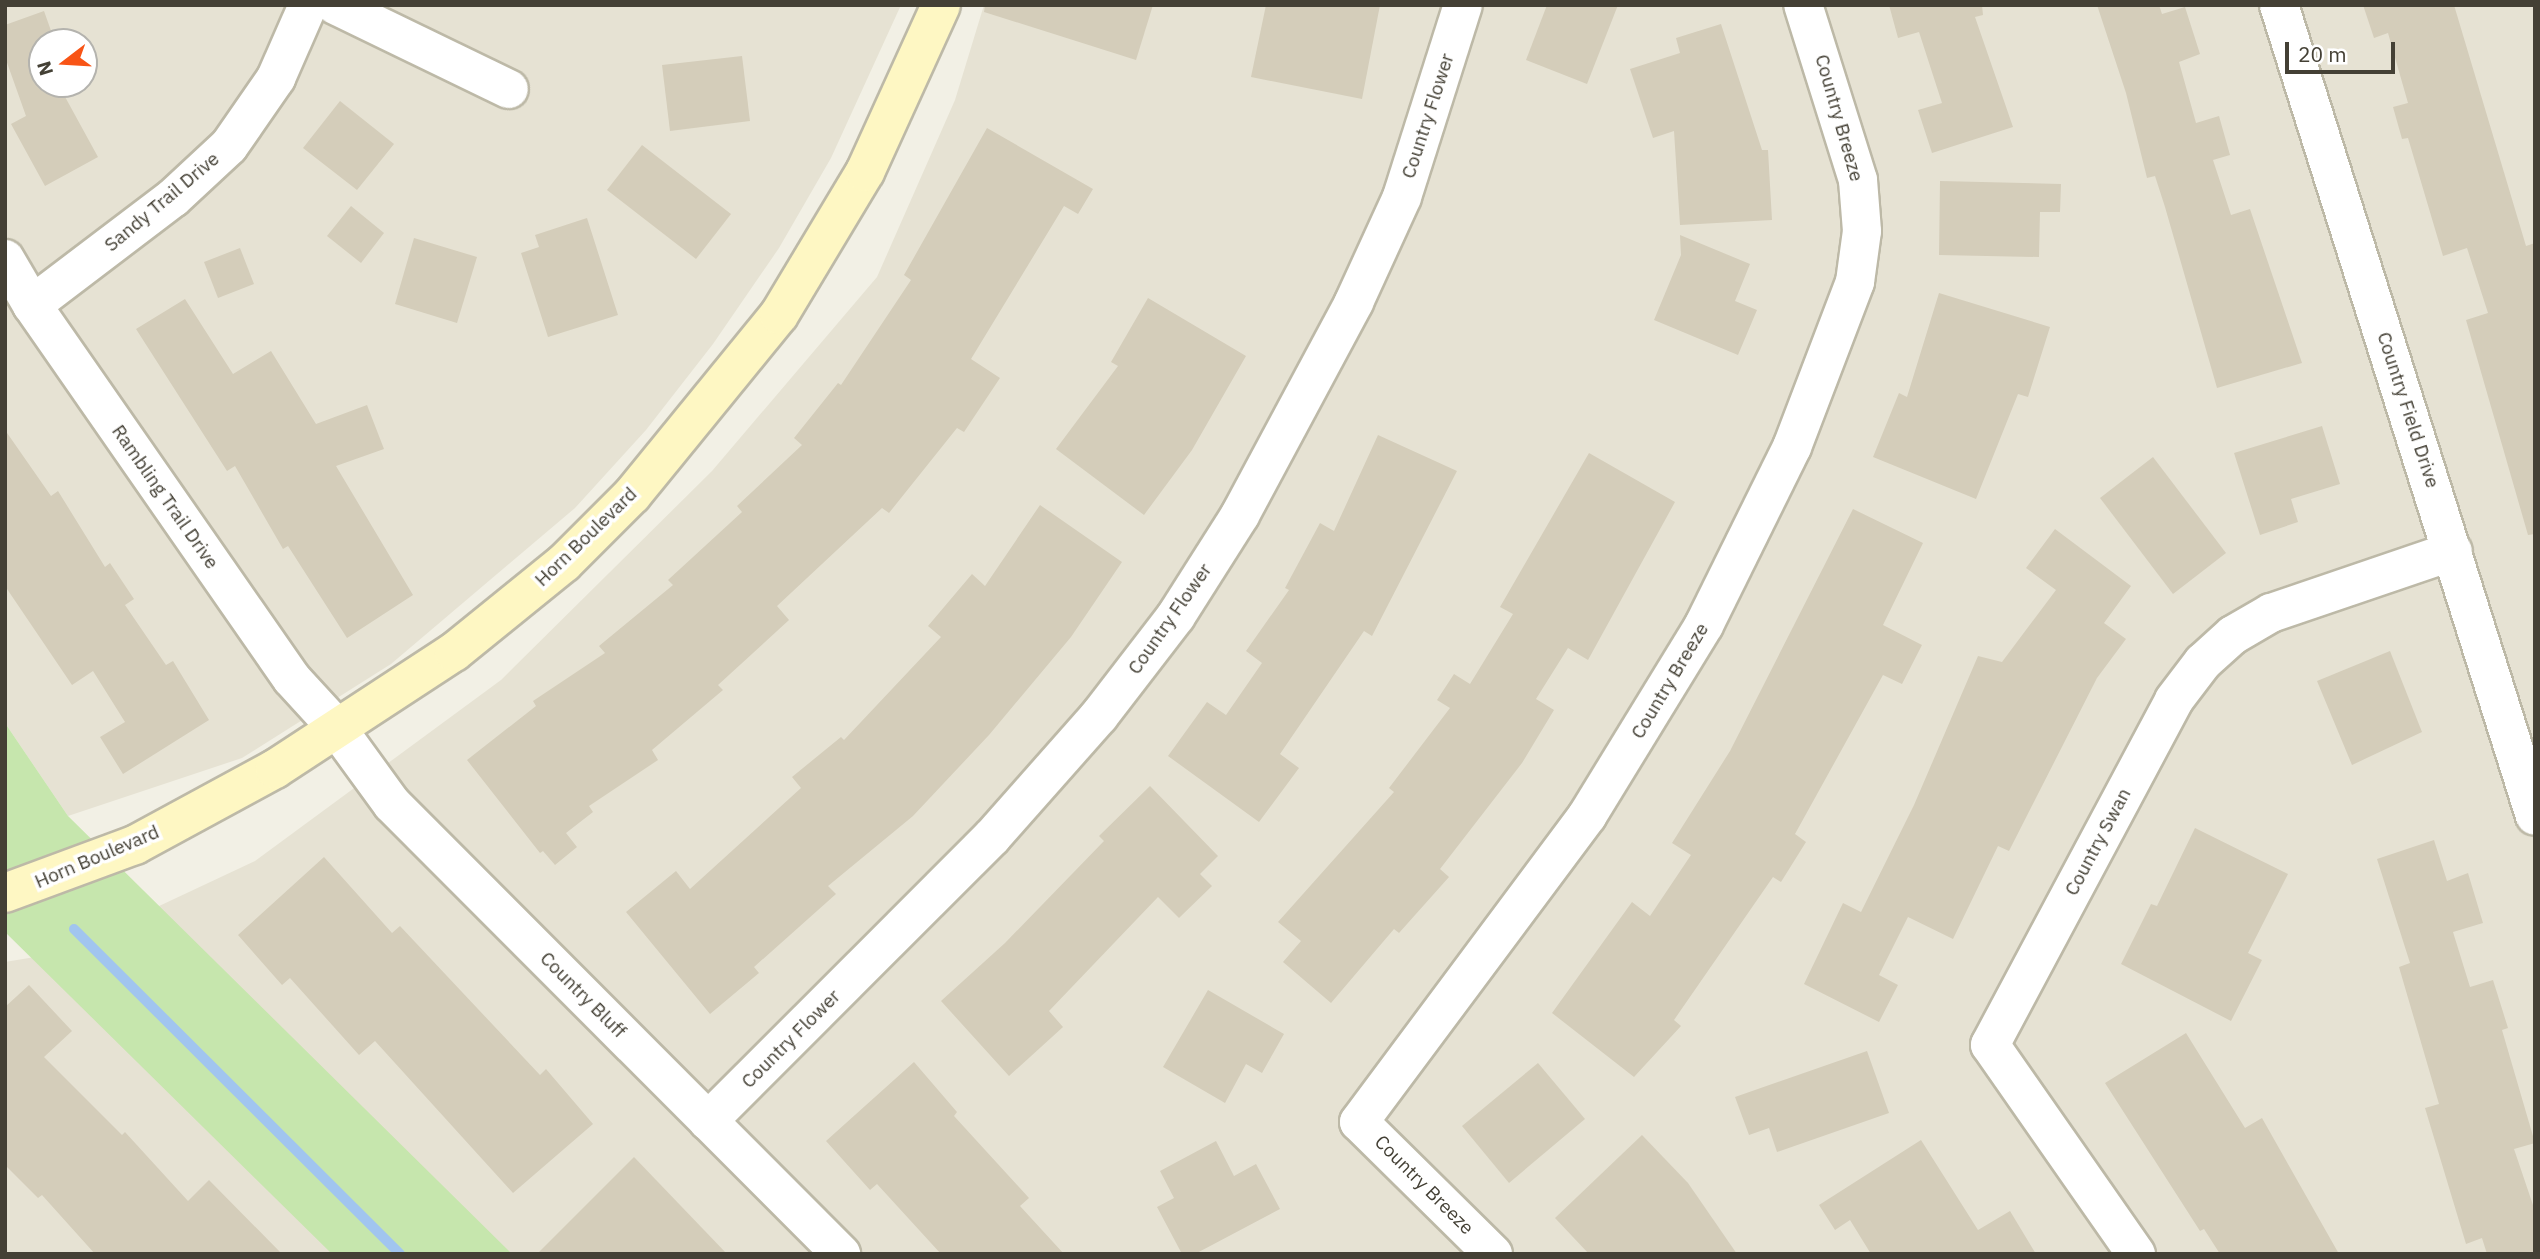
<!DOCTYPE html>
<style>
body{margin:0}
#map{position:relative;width:2540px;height:1259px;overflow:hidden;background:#f2f0e5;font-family:"IBM Plex Sans",sans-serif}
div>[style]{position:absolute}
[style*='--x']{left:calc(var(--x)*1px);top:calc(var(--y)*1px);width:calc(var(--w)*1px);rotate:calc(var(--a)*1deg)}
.residential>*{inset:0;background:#e6e2d3}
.green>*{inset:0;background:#c6e6ad}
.stream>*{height:10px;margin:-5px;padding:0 5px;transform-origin:5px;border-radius:5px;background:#a1c5ef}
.building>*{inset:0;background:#d4cdba}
.roads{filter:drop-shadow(2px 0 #bdb9a7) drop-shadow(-2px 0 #bdb9a7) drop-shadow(0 2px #bdb9a7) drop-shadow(0 -2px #bdb9a7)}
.street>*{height:38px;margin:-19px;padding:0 19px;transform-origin:19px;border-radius:19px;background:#fff}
.secondary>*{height:38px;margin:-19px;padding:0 19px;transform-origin:19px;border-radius:19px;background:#fef7c3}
span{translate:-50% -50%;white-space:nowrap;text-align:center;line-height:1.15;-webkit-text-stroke:7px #fff;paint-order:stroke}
.street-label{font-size:19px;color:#444035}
.frame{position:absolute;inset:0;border:7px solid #444035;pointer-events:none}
.north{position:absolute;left:28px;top:28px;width:70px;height:70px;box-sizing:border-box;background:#fff;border:2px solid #b4b3ae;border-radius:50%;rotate:253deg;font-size:19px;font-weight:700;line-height:28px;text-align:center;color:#444035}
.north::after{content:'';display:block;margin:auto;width:24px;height:32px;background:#f85416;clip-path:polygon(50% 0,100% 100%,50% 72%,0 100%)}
.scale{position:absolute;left:2285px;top:42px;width:110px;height:32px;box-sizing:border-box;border:4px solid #444035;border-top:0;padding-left:9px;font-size:21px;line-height:24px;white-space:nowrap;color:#444035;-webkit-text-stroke:5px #fff;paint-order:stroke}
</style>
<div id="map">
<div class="residential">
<i style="clip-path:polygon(evenodd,5px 5px,901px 5px,831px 158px,779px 248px,713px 344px,646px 430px,575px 508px,391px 664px,242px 758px,68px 816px,5px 723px,5px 5px,42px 42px,84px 42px,84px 84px,42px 84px,42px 42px)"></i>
<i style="clip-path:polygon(984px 5px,2535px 5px,2535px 1254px,5px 1254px,5px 962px,59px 953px,255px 861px,501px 680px,712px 471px,877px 277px,955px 100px)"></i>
</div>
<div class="green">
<i style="clip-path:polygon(5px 723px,68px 816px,512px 1254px,332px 1254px,5px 932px)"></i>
</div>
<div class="stream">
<i style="--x:74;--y:929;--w:460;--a:44.9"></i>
</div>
<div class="building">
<i style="clip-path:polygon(985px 5px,1153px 5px,1136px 60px,984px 12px)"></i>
<i style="clip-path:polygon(1266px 5px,1380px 5px,1362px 99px,1251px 77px)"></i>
<i style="clip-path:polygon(1547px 5px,1618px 5px,1587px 84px,1526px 60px)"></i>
<i style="clip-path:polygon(1889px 5px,1982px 5px,1983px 15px,1975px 17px,2013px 127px,1932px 153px,1918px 110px,1942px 103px,1919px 32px,1898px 38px)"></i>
<i style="clip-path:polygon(2097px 5px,2159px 5px,2162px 14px,2185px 7px,2200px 54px,2179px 62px,2196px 123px,2219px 116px,2230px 155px,2213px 160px,2231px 215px,2250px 209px,2302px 363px,2217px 388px,2165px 207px,2155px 176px,2147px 178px,2126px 93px)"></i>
<i style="clip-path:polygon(2363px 5px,2454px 5px,2526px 246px,2535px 243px,2535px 534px,2528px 535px,2466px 320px,2488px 313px,2467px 248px,2443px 256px,2408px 138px,2402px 139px,2393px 107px,2408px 103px,2388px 33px,2374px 38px)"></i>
<i style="clip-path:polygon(44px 11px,55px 42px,42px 42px,42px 84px,58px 84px,98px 157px,45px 186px,11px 124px,26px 116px,5px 57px,5px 25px)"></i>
<i style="clip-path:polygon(1721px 24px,1762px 150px,1768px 150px,1772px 220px,1680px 225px,1674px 131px,1653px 138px,1630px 69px,1680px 53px,1676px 38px)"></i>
<i style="clip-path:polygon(742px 56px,750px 121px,670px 131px,662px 65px)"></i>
<i style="clip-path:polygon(340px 101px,394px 144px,357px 190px,303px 148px)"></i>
<i style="clip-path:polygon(987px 128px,1093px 189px,1078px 214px,1064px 206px,971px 359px,1000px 378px,964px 432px,957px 428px,889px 513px,882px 508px,777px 606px,789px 620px,718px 685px,723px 690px,652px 750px,658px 760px,589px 806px,593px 812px,566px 833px,577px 847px,555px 865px,543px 851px,540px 853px,467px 760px,536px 706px,533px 701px,605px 653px,599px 646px,673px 585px,668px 580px,742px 512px,737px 506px,802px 445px,794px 438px,838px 383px,841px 385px,911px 280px,904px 275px)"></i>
<i style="clip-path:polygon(642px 145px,731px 214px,696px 259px,607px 190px)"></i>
<i style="clip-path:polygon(1940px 181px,2061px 184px,2060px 212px,2040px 212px,2039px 257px,1939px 255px)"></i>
<i style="clip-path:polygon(351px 206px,384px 233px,361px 263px,327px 236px)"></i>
<i style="clip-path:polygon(587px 218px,618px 315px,548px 337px,521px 253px,539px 247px,535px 235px)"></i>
<i style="clip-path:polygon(1680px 235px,1750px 264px,1735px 301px,1757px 310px,1738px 355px,1654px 320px,1681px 255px)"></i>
<i style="clip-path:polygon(414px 238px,477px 257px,457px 323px,395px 304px)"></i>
<i style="clip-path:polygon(240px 248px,254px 284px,218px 298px,204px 262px)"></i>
<i style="clip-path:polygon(1939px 293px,2050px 327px,2028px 397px,2018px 394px,1976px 499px,1873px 457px,1899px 393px,1907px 397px)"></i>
<i style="clip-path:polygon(1148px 298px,1246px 356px,1192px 450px,1144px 515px,1056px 449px,1118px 366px,1111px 362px)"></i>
<i style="clip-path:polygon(185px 299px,233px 374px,271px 351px,316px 424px,367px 405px,384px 449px,336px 466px,413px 595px,347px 638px,288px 546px,283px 549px,235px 466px,227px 471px,136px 329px)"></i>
<i style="clip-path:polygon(2322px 426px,2340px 484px,2291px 499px,2298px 522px,2260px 535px,2234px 453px)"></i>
<i style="clip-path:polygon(5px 430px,51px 496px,58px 491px,105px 567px,110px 563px,134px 599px,125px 605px,166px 665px,173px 661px,209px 720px,123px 774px,100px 737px,125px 722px,93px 671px,72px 685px,5px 586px)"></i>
<i style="clip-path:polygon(1378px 435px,1457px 471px,1372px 636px,1364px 631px,1280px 754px,1299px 768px,1259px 822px,1168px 756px,1207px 702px,1226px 715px,1262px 663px,1246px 651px,1289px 590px,1285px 588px,1320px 523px,1334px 531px)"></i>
<i style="clip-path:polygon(1589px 453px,1675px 502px,1588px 660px,1568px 648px,1536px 699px,1554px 710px,1522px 763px,1440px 869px,1449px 877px,1399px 933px,1394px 929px,1331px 1003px,1283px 962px,1301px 941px,1278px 922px,1394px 792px,1389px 788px,1450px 708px,1437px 700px,1454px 674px,1470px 684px,1513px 614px,1500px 607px)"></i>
<i style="clip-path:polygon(2153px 457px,2226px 553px,2173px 594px,2100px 498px)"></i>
<i style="clip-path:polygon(1040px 505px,1122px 562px,1071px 637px,989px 735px,913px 816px,828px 886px,836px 894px,754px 967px,759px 973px,710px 1014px,626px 912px,676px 871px,690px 889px,801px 788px,792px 777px,841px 737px,844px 740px,941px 637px,928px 626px,972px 574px,985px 586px)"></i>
<i style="clip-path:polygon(1853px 509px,1923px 543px,1883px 625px,1922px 645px,1902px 684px,1883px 675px,1795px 834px,1806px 842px,1781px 882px,1773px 877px,1674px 1020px,1681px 1026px,1634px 1077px,1552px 1013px,1632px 902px,1650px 916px,1691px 855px,1672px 843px,1730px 751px)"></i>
<i style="clip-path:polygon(2055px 529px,2131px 586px,2104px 623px,2126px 639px,2097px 678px,2009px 851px,1998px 846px,1953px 939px,1908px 917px,1879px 975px,1898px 985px,1879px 1022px,1804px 984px,1843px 903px,1861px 912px,1914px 805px,1978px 656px,2002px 662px,2056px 590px,2026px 568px)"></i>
<i style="clip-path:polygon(2390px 651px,2422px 732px,2352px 765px,2317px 681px)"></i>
<i style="clip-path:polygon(1150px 786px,1218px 856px,1200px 874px,1212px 886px,1179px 918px,1158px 897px,1049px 1011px,1063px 1027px,1009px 1076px,941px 1001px,1005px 943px,1104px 841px,1099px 836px)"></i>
<i style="clip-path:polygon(2195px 828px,2288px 874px,2248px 953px,2262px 960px,2231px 1021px,2121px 964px,2151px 904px,2157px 906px)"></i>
<i style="clip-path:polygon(2434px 840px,2447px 881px,2468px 873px,2483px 923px,2453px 932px,2470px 987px,2493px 980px,2508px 1028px,2502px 1030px,2535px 1143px,2514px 1149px,2535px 1211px,2535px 1254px,2487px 1254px,2482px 1238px,2466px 1244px,2425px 1108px,2439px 1104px,2399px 967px,2410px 963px,2377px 859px)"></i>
<i style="clip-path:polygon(324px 857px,392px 933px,400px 926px,540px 1075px,546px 1069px,593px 1124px,513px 1193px,375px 1041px,359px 1055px,290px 978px,282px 985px,238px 935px)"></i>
<i style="clip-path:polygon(29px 985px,72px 1031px,44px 1057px,122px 1135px,125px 1132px,188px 1201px,209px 1180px,282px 1254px,95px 1254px,42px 1195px,38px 1198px,5px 1165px,5px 1007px)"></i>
<i style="clip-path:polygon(1208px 990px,1284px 1034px,1262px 1073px,1246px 1064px,1225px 1103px,1163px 1067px)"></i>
<i style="clip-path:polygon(2186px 1033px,2245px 1128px,2262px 1118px,2339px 1254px,2220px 1254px,2204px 1229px,2200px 1231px,2105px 1083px)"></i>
<i style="clip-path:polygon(1867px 1051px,1889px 1113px,1777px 1152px,1769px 1128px,1749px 1135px,1735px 1097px)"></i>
<i style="clip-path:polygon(914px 1062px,957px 1112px,954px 1116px,1029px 1198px,1020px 1206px,1064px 1254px,941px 1254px,877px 1184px,870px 1190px,826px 1141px)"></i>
<i style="clip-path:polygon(1538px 1063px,1585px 1119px,1509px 1183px,1462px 1126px)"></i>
<i style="clip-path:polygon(1642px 1135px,1688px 1183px,1737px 1254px,1589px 1254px,1555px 1218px)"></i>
<i style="clip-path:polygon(1921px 1140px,1978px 1230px,2010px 1211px,2036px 1254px,1871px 1254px,1850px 1220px,1835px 1230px,1819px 1205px)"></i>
<i style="clip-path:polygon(1216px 1141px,1234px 1176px,1256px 1164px,1280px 1209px,1195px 1254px,1182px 1254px,1157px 1207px,1174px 1198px,1160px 1171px)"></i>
<i style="clip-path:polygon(634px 1157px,727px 1254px,537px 1254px)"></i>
</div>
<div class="roads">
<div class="street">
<i style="--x:335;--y:5;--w:193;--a:25.8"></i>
<i style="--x:2279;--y:5;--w:850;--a:72.48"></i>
<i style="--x:5;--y:259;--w:53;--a:59.6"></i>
<i style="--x:32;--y:305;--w:455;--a:55.2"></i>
<i style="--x:292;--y:679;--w:65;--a:47.5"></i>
<i style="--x:336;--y:727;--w:95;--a:54"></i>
<i style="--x:392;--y:804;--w:636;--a:45.06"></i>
<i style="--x:32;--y:305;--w:177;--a:-37.2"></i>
<i style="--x:173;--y:198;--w:76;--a:-42.9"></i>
<i style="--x:229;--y:146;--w:83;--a:-55.3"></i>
<i style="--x:276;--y:78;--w:80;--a:-66.3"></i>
<i style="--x:708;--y:1121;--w:402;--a:-45"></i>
<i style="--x:992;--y:837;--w:162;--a:-48.5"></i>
<i style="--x:1099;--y:716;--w:126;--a:-52.4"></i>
<i style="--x:1176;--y:616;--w:120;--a:-57.6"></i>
<i style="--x:1240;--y:515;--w:242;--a:-61.8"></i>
<i style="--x:1354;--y:302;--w:115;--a:-65.4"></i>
<i style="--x:1402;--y:197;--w:201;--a:-72.4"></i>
<i style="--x:1493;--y:1254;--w:188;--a:-135.4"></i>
<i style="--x:1359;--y:1122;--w:382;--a:-53.3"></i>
<i style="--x:1587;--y:816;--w:224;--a:-58.5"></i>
<i style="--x:1704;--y:625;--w:199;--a:-63.7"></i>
<i style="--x:1792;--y:447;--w:177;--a:-69.1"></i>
<i style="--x:1855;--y:282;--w:51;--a:-82.2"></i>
<i style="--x:1862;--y:231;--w:51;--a:-94.5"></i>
<i style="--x:1858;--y:180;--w:183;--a:-107.4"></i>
<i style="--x:2136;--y:1254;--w:255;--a:-124.9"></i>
<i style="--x:1990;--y:1045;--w:391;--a:-61.9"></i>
<i style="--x:2174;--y:700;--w:48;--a:-52.7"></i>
<i style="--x:2203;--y:662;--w:40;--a:-42"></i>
<i style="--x:2233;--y:635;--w:44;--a:-30.1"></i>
<i style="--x:2271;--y:613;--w:192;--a:-18.8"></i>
</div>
<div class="secondary">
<i style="--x:5;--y:893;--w:139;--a:-20.3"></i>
<i style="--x:135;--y:845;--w:159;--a:-28.5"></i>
<i style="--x:275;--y:769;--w:214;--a:-33.2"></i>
<i style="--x:454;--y:652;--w:141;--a:-39"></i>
<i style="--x:564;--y:563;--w:96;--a:-45"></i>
<i style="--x:632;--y:495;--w:232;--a:-50.8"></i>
<i style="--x:779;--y:315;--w:167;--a:-59"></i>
<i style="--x:865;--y:172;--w:183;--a:-65.5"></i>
</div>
</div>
<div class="street-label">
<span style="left:1428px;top:116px;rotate:-72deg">Country Flower</span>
<span style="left:1839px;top:118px;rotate:74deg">Country Breeze</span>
<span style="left:162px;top:202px;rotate:-40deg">Sandy Trail Drive</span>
<span style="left:2408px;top:410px;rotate:72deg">Country Field Drive</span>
<span style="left:165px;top:497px;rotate:55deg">Rambling Trail Drive</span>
<span style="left:586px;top:537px;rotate:-44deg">Horn Boulevard</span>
<span style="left:1170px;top:619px;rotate:-55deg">Country Flower</span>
<span style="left:1670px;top:681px;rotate:-59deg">Country Breeze</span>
<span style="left:2098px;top:842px;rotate:-62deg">Country Swan</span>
<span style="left:97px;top:857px;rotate:-23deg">Horn Boulevard</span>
<span style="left:583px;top:995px;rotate:45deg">Country Bluff</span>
<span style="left:791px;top:1039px;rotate:-45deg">Country Flower</span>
<span style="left:1424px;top:1185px;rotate:45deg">Country Breeze</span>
</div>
<div class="frame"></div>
<div class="north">N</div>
<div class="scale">20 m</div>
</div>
